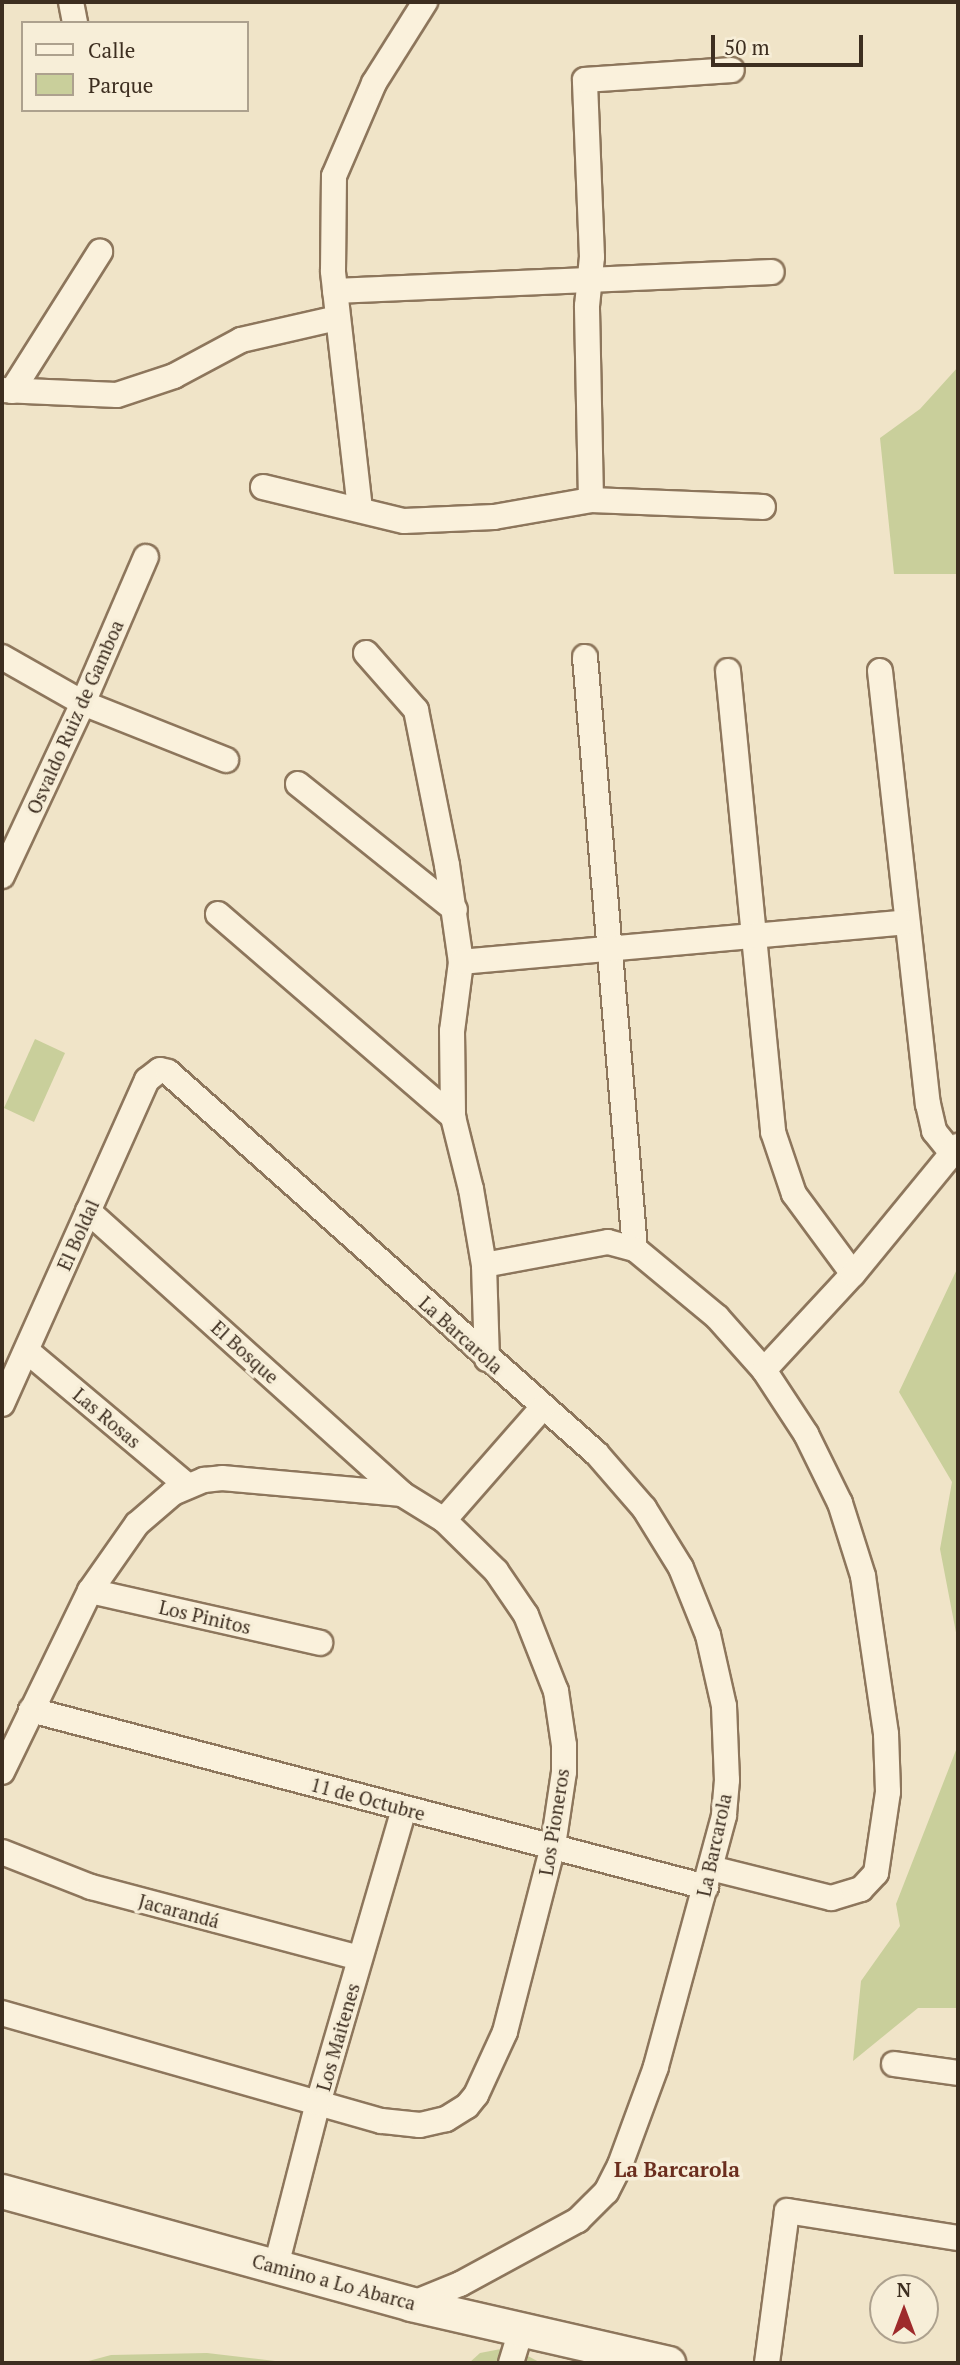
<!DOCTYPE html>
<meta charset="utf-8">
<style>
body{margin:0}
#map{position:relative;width:960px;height:2365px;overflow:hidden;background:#f0e4c8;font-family:"PT Serif",serif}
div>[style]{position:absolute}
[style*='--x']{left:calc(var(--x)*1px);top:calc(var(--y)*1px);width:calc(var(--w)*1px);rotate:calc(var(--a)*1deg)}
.green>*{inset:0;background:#c9cf9b}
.roads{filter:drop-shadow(2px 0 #8d765c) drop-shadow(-2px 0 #8d765c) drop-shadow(0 2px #8d765c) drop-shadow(0 -2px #8d765c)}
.street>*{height:24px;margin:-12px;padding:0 12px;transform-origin:12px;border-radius:12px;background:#faf1dc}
.secondary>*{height:33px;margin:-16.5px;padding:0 16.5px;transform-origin:16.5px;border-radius:16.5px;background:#faf1dc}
span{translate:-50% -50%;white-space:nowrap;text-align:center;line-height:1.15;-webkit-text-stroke:7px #f7eed8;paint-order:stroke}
.street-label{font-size:19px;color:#3d2e20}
.neighbourhood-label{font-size:21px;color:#6b2e1e;font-weight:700}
.frame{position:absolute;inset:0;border:4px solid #3d2e20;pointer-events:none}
.legend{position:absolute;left:21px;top:21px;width:228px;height:91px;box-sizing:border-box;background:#f7eed8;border:2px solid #ada18e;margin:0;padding:9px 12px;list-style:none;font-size:21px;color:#3d2e20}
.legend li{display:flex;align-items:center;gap:14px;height:35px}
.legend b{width:35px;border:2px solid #ada18e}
.north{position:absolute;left:869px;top:2274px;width:70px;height:70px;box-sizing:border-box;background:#f7eed8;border:2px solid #ada18e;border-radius:50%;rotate:0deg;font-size:19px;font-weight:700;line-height:28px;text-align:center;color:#3d2e20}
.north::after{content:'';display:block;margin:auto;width:24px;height:32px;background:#9e2a2b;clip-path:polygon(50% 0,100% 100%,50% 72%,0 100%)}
.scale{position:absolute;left:711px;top:35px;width:152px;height:32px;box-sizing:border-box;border:4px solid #3d2e20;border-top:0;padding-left:9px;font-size:21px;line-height:24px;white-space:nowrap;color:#3d2e20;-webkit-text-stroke:5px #f7eed8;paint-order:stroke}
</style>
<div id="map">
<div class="green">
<i style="clip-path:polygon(958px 367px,958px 574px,894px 574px,880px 438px,920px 409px)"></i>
<i style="clip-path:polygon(35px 1039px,65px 1053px,34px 1122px,4px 1108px)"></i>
<i style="clip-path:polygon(958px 1267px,958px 1643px,940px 1549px,952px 1482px,899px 1392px)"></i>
<i style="clip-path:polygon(958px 1745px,958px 2008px,918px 2008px,853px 2061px,861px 1981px,900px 1926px,896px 1904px)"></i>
<i style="clip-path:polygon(511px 2347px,541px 2363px,469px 2363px,480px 2353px)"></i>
<i style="clip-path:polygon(207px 2353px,292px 2363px,81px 2363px,111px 2355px)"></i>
</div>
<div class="roads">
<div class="street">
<i style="--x:71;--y:2;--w:21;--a:79"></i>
<i style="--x:335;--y:291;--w:437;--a:-2.5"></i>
<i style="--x:2;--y:390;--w:115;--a:2.5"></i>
<i style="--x:117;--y:395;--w:60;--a:-18.4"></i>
<i style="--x:174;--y:376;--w:76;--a:-28.2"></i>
<i style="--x:241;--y:340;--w:98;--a:-12.9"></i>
<i style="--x:12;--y:391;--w:165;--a:-57.7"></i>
<i style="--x:263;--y:487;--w:145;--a:13.6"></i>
<i style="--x:404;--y:521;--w:90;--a:-2.5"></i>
<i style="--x:494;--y:517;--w:98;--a:-9.9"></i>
<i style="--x:591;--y:500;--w:172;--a:2.3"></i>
<i style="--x:591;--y:500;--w:194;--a:-91.2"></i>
<i style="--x:587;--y:306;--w:49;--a:-84.2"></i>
<i style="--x:592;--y:257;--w:177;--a:-92.3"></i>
<i style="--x:585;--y:80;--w:147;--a:-3.9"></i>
<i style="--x:360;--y:509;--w:240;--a:-96.5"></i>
<i style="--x:333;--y:271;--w:95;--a:-89.4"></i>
<i style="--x:334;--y:176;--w:101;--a:-66.7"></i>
<i style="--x:374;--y:83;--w:96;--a:-57.8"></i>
<i style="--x:366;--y:653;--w:76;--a:48.7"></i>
<i style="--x:416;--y:710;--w:158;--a:78.7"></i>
<i style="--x:447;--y:865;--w:98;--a:81.8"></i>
<i style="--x:461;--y:962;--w:70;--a:97.4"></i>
<i style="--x:452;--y:1031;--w:86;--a:89.3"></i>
<i style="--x:453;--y:1117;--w:74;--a:76"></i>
<i style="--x:471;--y:1189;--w:77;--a:80.3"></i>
<i style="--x:484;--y:1265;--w:94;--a:88.2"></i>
<i style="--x:2;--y:657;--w:93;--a:29.6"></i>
<i style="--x:83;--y:703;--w:154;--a:21.7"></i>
<i style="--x:585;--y:657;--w:594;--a:85.17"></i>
<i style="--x:728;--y:671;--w:463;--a:84.4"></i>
<i style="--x:773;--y:1132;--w:65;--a:71.3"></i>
<i style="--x:794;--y:1194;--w:99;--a:53.6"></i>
<i style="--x:880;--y:671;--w:436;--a:83.7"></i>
<i style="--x:928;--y:1104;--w:28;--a:77"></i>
<i style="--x:934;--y:1131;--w:28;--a:51"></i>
<i style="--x:298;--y:784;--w:201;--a:38.7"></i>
<i style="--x:2;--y:876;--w:191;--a:-64.9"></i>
<i style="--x:83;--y:703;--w:159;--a:-66.7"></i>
<i style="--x:218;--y:914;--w:311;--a:40.8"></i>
<i style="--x:461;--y:962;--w:448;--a:-5.1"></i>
<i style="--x:88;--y:1211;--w:423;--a:42"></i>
<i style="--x:484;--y:1265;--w:126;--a:-10.5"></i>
<i style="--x:608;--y:1242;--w:28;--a:15"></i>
<i style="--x:635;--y:1249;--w:107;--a:39.7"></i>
<i style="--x:717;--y:1317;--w:71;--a:48.4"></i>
<i style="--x:764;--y:1370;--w:77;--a:56.7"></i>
<i style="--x:806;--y:1434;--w:77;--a:63.8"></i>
<i style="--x:840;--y:1503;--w:77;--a:72.5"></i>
<i style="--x:863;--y:1576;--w:160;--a:81.7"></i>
<i style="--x:886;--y:1734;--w:58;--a:88"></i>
<i style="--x:888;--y:1792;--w:82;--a:98.4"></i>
<i style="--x:876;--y:1873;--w:22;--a:133"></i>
<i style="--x:861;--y:1889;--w:31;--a:163"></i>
<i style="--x:831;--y:1898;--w:124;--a:-166"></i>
<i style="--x:27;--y:1351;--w:210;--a:40"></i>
<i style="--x:764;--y:1370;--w:131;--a:-47.2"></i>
<i style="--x:853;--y:1274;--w:166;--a:-50.6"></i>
<i style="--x:2;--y:1404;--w:355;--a:-65.9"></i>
<i style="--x:147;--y:1080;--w:16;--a:-38"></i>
<i style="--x:160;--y:1070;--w:8;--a:14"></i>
<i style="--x:168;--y:1072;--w:574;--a:41.68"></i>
<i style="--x:597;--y:1454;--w:72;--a:49"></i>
<i style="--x:644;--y:1508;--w:70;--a:58.3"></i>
<i style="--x:681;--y:1568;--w:72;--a:68.1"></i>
<i style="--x:708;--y:1635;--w:73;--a:77.3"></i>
<i style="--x:724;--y:1706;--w:74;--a:87.7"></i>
<i style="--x:727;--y:1780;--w:36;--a:95"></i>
<i style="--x:724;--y:1816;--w:260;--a:105.2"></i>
<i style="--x:656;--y:2067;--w:104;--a:110.2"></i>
<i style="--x:620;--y:2165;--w:30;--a:117"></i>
<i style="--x:606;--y:2192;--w:40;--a:135"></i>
<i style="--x:578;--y:2220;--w:134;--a:151.5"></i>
<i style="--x:460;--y:2284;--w:53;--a:157.8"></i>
<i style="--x:444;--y:1520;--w:149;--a:-48.8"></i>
<i style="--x:90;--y:1591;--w:236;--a:12.7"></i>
<i style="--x:31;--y:1710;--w:698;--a:14.69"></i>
<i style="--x:2;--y:1772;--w:201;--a:-64.1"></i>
<i style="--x:90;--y:1591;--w:82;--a:-55"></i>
<i style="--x:137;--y:1524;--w:48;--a:-40.7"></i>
<i style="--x:173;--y:1493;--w:34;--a:-23"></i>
<i style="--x:204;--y:1480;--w:18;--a:-6"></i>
<i style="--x:222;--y:1478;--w:181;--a:5.1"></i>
<i style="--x:402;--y:1494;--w:49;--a:31.8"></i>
<i style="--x:444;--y:1520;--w:73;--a:44.4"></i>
<i style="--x:496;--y:1571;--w:53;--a:55.7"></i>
<i style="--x:526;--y:1615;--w:82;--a:68.5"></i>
<i style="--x:556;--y:1691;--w:55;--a:81.6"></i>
<i style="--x:564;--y:1745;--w:27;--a:90"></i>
<i style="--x:564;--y:1772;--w:75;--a:98.5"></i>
<i style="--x:553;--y:1846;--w:192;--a:104.5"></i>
<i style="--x:505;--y:2032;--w:69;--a:114.7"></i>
<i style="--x:476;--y:2095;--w:14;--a:129"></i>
<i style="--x:467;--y:2106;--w:25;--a:148"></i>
<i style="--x:446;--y:2119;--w:27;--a:167"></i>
<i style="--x:420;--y:2125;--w:39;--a:-174"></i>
<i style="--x:381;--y:2121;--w:394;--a:-164.1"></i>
<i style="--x:2;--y:1852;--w:96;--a:21.5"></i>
<i style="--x:91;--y:1887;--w:278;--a:14.8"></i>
<i style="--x:894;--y:2064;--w:65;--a:8"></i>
<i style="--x:276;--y:2266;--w:168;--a:-75.6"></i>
<i style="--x:318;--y:2103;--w:306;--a:-73.7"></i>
<i style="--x:511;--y:2363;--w:34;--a:-73"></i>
<i style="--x:767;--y:2363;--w:153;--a:-82.5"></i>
<i style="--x:787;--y:2211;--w:173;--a:9"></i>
</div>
<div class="secondary">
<i style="--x:2;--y:2191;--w:424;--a:15.4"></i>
<i style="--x:411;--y:2304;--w:264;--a:12.9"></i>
</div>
</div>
<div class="street-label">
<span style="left:75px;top:717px;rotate:-66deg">Osvaldo Ruiz de Gamboa</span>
<span style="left:78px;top:1235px;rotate:-66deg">El Boldal</span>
<span style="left:461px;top:1335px;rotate:42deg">La Barcarola</span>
<span style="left:245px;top:1352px;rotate:42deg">El Bosque</span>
<span style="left:107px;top:1418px;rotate:40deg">Las Rosas</span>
<span style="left:205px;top:1617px;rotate:13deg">Los Pinitos</span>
<span style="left:368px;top:1799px;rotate:15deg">11 de Octubre</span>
<span style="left:554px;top:1822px;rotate:-81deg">Los Pioneros</span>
<span style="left:714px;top:1845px;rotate:-78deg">La Barcarola</span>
<span style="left:179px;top:1911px;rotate:15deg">Jacarandá</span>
<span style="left:338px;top:2037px;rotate:-74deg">Los Maitenes</span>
<span style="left:334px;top:2282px;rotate:15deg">Camino a Lo Abarca</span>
</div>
<div class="neighbourhood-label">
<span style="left:677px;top:2169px">La Barcarola</span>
</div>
<div class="frame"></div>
<ul class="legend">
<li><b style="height:9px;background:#faf1dc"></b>Calle</li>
<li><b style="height:19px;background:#c9cf9b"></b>Parque</li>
</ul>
<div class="north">N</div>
<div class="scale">50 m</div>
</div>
